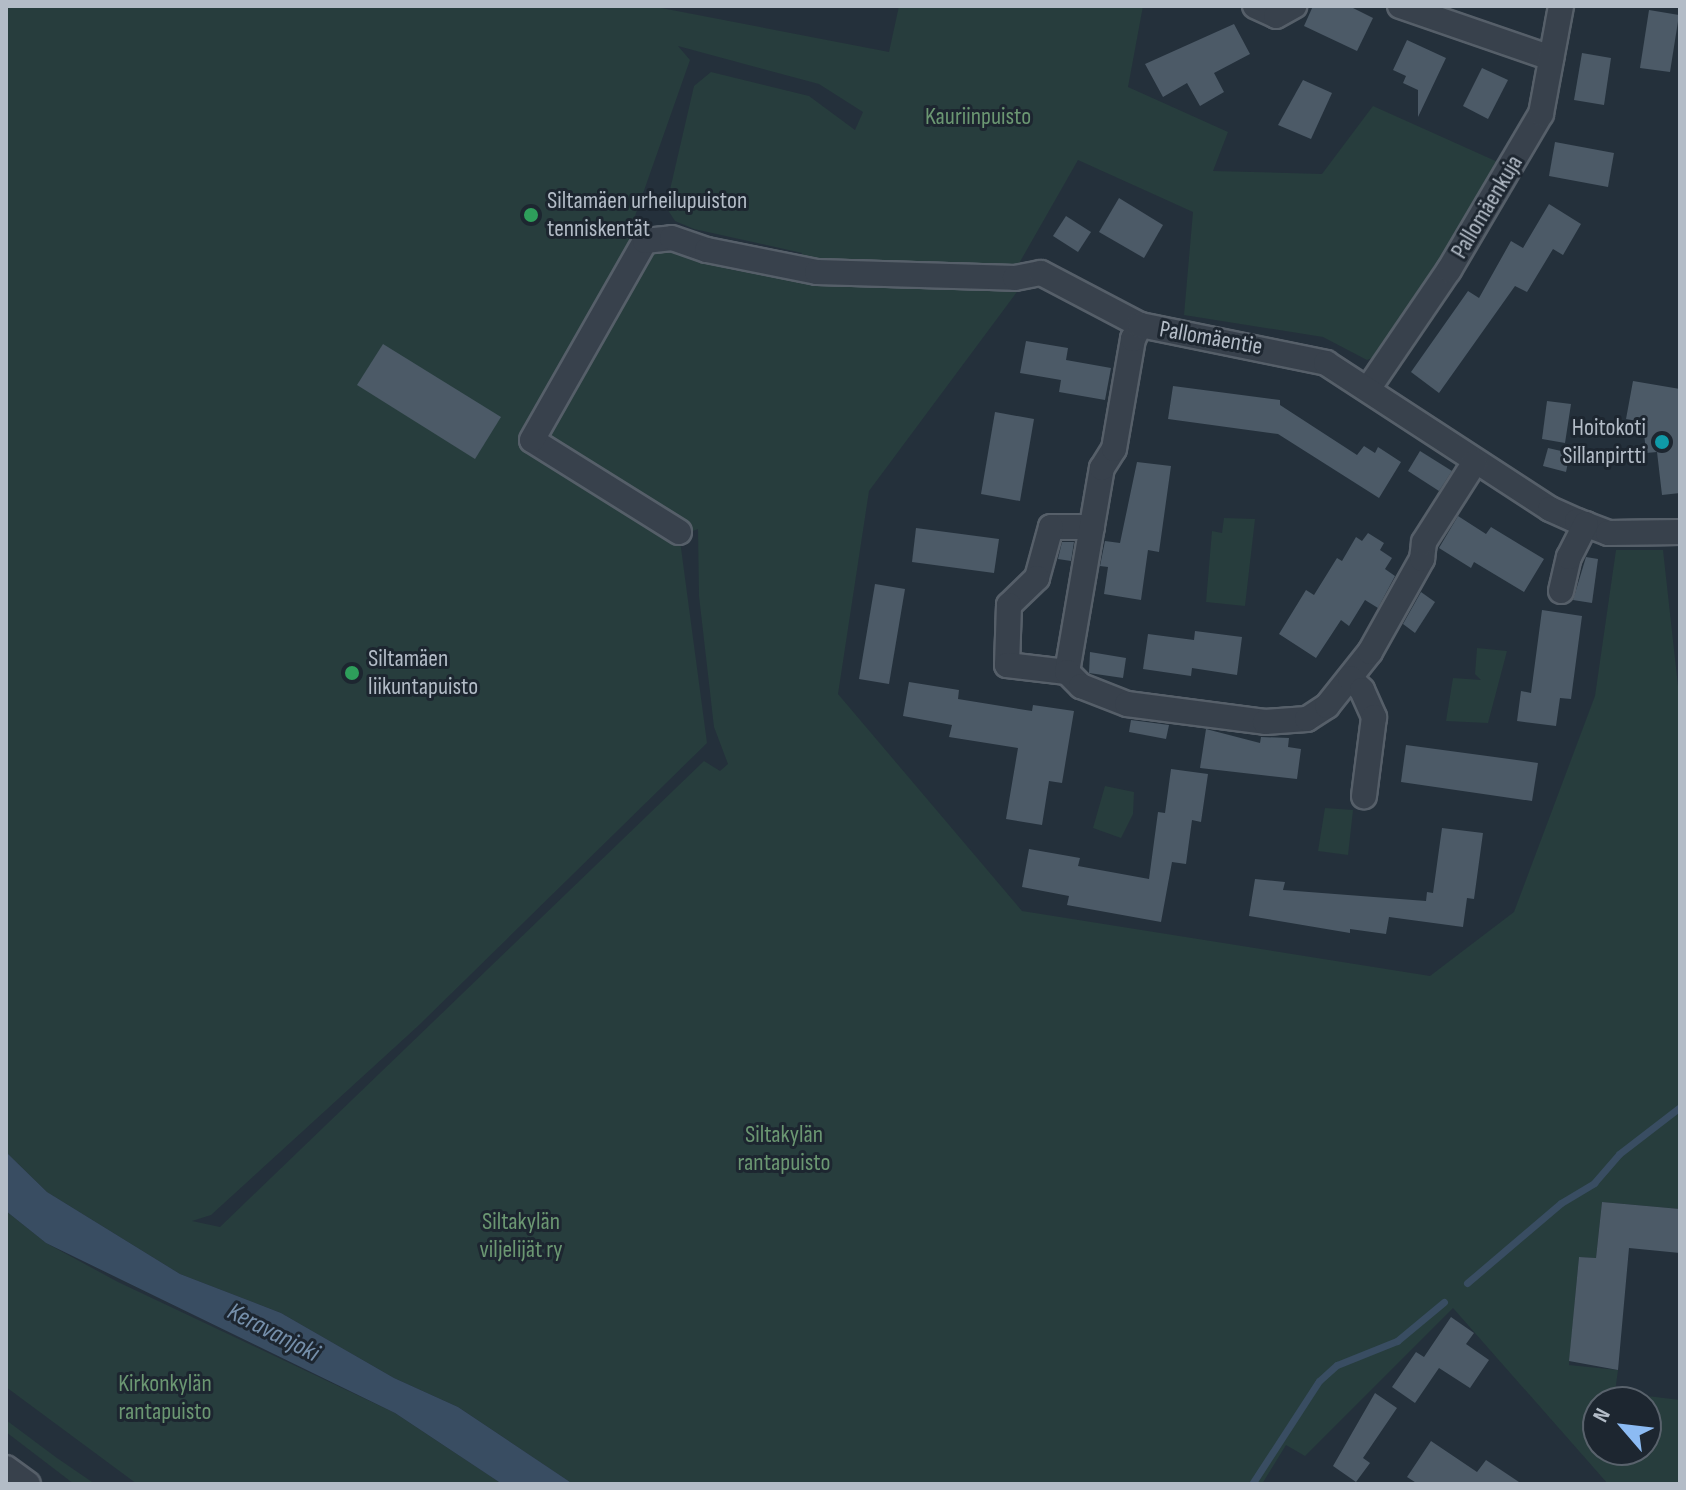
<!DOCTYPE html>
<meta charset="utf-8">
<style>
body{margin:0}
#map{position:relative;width:1686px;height:1490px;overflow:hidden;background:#24303b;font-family:"Sofia Sans Condensed",sans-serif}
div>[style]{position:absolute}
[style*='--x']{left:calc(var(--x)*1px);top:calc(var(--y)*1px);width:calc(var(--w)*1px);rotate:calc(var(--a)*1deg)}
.green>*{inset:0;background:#273d3d}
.water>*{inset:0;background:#394d62}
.stream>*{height:7px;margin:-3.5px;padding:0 3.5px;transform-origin:3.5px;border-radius:3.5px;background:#394d62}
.building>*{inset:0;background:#4c5a67}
.roads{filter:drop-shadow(2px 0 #565f69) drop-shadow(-2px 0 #565f69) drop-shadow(0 2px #565f69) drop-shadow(0 -2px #565f69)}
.minor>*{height:24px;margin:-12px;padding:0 12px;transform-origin:12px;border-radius:12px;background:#38414c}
.dots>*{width:22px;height:22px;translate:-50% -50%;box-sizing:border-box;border:4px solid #1d2630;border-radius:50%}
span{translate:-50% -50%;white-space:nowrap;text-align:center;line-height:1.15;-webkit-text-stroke:6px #1d2630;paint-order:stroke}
.park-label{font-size:24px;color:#6b9772}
.poi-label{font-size:24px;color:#b3bcc7}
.left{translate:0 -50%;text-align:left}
.right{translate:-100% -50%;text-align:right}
.street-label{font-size:24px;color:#b3bcc7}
.water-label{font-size:26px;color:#758faa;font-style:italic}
.frame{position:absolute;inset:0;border:8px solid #b3bcc7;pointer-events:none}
.north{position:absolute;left:1582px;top:1386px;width:80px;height:80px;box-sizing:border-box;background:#1d2630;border:2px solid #59626c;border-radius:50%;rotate:298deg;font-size:22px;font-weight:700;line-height:32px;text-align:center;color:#b3bcc7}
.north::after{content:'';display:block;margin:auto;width:28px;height:36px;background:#8cbbf3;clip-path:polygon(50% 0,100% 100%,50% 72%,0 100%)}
</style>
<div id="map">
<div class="green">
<i style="clip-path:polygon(evenodd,6px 6px,651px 6px,889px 52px,899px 6px,1143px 6px,1128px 87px,1228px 132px,1213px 171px,1322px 174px,1373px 106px,1500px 163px,1445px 256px,1377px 356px,1367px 360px,1323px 337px,1184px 315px,1193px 212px,1078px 160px,1017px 267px,1022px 285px,869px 491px,838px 694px,1022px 911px,1430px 976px,1514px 912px,1595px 696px,1616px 550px,1663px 550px,1680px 704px,1680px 1209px,1602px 1202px,1596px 1258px,1579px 1257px,1569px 1365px,1618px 1370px,1615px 1392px,1680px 1400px,1680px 1484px,1608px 1484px,1453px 1308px,1305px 1456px,1286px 1445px,1262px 1484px,573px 1484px,458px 1407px,394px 1378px,281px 1313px,180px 1274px,47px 1192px,6px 1152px,6px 6px,678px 46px,819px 84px,863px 112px,855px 130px,809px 96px,711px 72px,694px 86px,666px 207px,675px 221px,694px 229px,802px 253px,791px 280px,728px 269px,628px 236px,690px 60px,678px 46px,6px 6px,686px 520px,690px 532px,698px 529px,699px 596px,714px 727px,728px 764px,720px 771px,704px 761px,220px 1227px,192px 1221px,211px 1215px,418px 1026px,707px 743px,679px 533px,686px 520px,6px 6px,1598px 1402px,1646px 1402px,1646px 1450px,1598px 1450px,1598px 1402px)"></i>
<i style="clip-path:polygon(1224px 518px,1255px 519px,1245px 606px,1206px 602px,1212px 531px,1222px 533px)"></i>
<i style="clip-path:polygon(1477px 648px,1507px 651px,1488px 723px,1446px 721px,1453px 678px,1481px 680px,1475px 674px)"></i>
<i style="clip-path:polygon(1105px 786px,1134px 792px,1133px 814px,1121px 838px,1093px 828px)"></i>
<i style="clip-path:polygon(1325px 808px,1353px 810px,1348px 855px,1318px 851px)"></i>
<i style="clip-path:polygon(6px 1211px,46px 1243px,118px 1282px,395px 1413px,502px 1484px,137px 1484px,6px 1387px)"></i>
<i style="clip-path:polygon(6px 1420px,57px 1458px,95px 1484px,74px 1484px,6px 1432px)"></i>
</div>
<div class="water">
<i style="clip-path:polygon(6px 1152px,47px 1192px,180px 1274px,281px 1313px,394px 1378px,458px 1407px,573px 1484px,502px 1484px,395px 1413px,46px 1243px,6px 1211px)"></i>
</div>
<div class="stream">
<i style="--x:1467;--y:1283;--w:123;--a:-40.4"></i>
<i style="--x:1561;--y:1203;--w:39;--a:-31"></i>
<i style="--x:1594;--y:1183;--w:38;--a:-49"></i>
<i style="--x:1619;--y:1154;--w:77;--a:-37.6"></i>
<i style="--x:1252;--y:1484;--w:123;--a:-57"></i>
<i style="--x:1319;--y:1381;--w:24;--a:-42"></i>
<i style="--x:1337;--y:1365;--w:65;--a:-21.8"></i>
<i style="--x:1397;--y:1341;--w:61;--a:-39.7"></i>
</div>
<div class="building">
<i style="clip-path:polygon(1313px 6px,1349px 6px,1373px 18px,1357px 51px,1304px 26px)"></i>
<i style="clip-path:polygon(1649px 10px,1679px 15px,1670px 72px,1640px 68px)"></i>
<i style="clip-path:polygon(1234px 24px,1250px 54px,1214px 73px,1224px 92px,1200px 106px,1187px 83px,1163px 97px,1145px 64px)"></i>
<i style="clip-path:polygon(1407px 40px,1446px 58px,1418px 117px,1418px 90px,1403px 83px,1406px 76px,1393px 70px)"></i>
<i style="clip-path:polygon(1582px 53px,1611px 58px,1604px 105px,1574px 100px)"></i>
<i style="clip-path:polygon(1482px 68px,1508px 80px,1488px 119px,1463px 106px)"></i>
<i style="clip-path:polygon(1303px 80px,1332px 93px,1311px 139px,1278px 125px)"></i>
<i style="clip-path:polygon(1555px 142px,1614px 153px,1608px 187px,1549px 176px)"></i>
<i style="clip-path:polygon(1119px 198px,1163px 225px,1144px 258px,1099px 232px)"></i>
<i style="clip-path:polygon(1549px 204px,1581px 224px,1563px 255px,1553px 249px,1527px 292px,1515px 286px,1439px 393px,1411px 372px,1468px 291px,1479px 298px,1511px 241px,1523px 248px)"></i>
<i style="clip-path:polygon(1066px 216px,1091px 232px,1078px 252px,1053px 236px)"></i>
<i style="clip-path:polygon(1026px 341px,1068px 348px,1066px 360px,1111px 368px,1105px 400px,1059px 392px,1061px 380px,1020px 373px)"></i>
<i style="clip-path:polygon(383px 344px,501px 417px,475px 459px,357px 385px)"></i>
<i style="clip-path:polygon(1633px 381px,1680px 389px,1680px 493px,1662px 495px,1657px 452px,1646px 453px,1643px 422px,1626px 419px)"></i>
<i style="clip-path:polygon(1173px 386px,1280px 400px,1280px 405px,1357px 455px,1364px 446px,1375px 453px,1378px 447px,1401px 462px,1379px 498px,1278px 434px,1168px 419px)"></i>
<i style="clip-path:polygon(1547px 401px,1571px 404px,1565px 443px,1542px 439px)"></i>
<i style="clip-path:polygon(995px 412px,1034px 419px,1020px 501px,981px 494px)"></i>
<i style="clip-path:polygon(1548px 448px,1570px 453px,1566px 472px,1543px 466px)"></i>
<i style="clip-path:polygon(1420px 451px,1452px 471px,1439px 491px,1408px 471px)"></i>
<i style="clip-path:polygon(1137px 462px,1171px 466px,1159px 552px,1148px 550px,1141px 600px,1104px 594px,1108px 567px,1100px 566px,1105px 541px,1120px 543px)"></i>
<i style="clip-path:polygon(1458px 516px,1486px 534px,1491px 527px,1544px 559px,1524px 592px,1474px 562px,1471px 568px,1439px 548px)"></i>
<i style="clip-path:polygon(916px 528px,999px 539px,994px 573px,912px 562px)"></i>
<i style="clip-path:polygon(1368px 533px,1384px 543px,1380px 550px,1392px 558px,1385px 569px,1395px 576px,1378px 608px,1365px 600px,1349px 626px,1341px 620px,1316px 658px,1279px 634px,1306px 590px,1314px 595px,1337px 558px,1342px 561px,1356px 537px,1362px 541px)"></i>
<i style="clip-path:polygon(1062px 542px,1074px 542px,1071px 561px,1058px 559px)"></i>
<i style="clip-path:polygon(1586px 557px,1598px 559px,1592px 603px,1573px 600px)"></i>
<i style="clip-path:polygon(875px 584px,905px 589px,889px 684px,859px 679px)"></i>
<i style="clip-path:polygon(1421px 592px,1435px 602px,1415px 633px,1403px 624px)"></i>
<i style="clip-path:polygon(1542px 610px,1582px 616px,1571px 699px,1560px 698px,1556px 726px,1517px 721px,1521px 691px,1531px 693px)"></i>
<i style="clip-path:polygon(1195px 631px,1242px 637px,1237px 675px,1192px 668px,1191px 676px,1143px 669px,1148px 634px,1194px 640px)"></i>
<i style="clip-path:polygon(1090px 652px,1126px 658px,1123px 678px,1089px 673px)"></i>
<i style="clip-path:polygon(909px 682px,959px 690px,958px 699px,1032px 711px,1033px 705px,1074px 711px,1062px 783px,1049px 781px,1042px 825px,1006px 819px,1018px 748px,949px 737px,952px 725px,903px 716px)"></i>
<i style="clip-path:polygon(1131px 720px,1169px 725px,1166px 739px,1129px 732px)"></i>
<i style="clip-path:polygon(1206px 729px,1260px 743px,1261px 737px,1289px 738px,1288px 747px,1301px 749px,1297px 779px,1200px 768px)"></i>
<i style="clip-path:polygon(1406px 745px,1538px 763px,1532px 801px,1401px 782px)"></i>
<i style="clip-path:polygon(1171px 769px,1208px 774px,1201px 822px,1192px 820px,1186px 864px,1172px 862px,1161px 922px,1067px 905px,1069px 896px,1022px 887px,1029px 849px,1080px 858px,1078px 866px,1149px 879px,1158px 812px,1165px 813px)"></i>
<i style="clip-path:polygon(1442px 828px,1483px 833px,1474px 899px,1467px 898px,1463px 927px,1389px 917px,1386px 934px,1350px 929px,1350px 933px,1249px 916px,1255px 879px,1285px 882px,1283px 890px,1426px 901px,1427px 892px,1433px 893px)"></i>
<i style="clip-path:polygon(1602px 1202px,1680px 1209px,1680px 1253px,1629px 1248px,1618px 1370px,1569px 1361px,1579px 1257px,1596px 1258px)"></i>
<i style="clip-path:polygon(1451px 1317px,1474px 1333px,1466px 1344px,1489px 1360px,1470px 1388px,1439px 1368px,1415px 1403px,1392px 1387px,1416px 1352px,1424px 1357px)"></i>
<i style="clip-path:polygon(1375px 1393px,1397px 1408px,1363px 1458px,1370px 1463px,1356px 1482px,1333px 1466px)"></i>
<i style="clip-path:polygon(1431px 1441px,1477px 1472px,1486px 1460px,1522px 1484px,1418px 1484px,1407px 1477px)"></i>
</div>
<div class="roads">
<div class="minor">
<i style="--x:1255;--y:6;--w:23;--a:25"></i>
<i style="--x:1276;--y:16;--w:21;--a:-29"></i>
<i style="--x:1400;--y:6;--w:160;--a:19"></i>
<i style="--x:1368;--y:389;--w:144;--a:-55.8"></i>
<i style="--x:1449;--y:270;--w:181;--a:-59.5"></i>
<i style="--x:1541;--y:114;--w:110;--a:-79.5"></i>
<i style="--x:1092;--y:527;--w:41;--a:180"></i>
<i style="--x:1051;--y:527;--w:53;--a:105.4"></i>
<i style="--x:1037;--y:578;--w:39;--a:136"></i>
<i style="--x:1009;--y:605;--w:60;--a:91.9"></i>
<i style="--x:1007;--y:665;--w:60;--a:6.7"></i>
<i style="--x:1067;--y:672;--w:207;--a:-80.3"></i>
<i style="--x:1102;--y:468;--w:22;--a:-58"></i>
<i style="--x:1114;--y:449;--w:112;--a:-80.2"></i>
<i style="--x:1133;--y:339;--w:16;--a:-63"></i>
<i style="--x:679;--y:532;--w:173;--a:-148"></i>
<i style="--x:532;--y:440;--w:229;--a:-60.4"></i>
<i style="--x:645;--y:241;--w:27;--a:-6"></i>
<i style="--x:672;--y:238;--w:37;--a:19"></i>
<i style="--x:707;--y:250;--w:112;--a:11.3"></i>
<i style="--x:817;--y:272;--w:198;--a:1.7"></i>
<i style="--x:1015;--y:278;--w:26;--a:-11"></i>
<i style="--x:1041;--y:273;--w:112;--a:27.7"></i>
<i style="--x:1140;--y:325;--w:190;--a:11.5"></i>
<i style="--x:1326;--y:363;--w:267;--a:33.1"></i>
<i style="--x:1550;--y:509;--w:30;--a:24"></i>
<i style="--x:1577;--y:521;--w:33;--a:21"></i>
<i style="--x:1608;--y:533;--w:72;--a:-0.8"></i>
<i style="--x:1561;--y:591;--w:35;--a:-77"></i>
<i style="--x:1569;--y:557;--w:37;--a:-63"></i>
<i style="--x:1067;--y:672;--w:20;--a:45"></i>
<i style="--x:1081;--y:686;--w:49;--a:21.4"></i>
<i style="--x:1127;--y:704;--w:139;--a:7.4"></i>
<i style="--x:1265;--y:722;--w:42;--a:-4.1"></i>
<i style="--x:1307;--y:719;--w:24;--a:-33"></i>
<i style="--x:1327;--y:706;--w:69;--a:-51.5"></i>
<i style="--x:1370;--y:652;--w:107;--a:-60.8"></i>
<i style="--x:1422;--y:559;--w:17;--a:-83"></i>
<i style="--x:1424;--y:542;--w:95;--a:-57.5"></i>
<i style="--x:1350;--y:678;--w:17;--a:45"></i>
<i style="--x:1362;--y:690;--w:30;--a:66"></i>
<i style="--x:1374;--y:717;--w:80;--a:97.2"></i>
<i style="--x:6;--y:1468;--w:27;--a:36"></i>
</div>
</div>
<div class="dots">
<i style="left:531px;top:215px;background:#2e9e5b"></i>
<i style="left:1662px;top:442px;background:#0f9aa8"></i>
<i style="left:352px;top:673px;background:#2e9e5b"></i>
</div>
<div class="park-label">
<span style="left:978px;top:117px">Kauriinpuisto</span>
<span style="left:784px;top:1149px">Siltakylän<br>rantapuisto</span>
<span style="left:521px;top:1236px">Siltakylän<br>viljelijät ry</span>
<span style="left:165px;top:1398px">Kirkonkylän<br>rantapuisto</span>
</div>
<div class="poi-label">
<span class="left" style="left:547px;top:215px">Siltamäen urheilupuiston<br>tenniskentät</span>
<span class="right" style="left:1646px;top:442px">Hoitokoti<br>Sillanpirtti</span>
<span class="left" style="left:368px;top:673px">Siltamäen<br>liikuntapuisto</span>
</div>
<div class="street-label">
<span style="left:1487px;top:207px;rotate:-59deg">Pallomäenkuja</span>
<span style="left:1211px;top:338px;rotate:10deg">Pallomäentie</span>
</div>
<div class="water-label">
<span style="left:273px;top:1333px;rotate:27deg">Keravanjoki</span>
</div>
<div class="frame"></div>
<div class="north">N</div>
</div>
